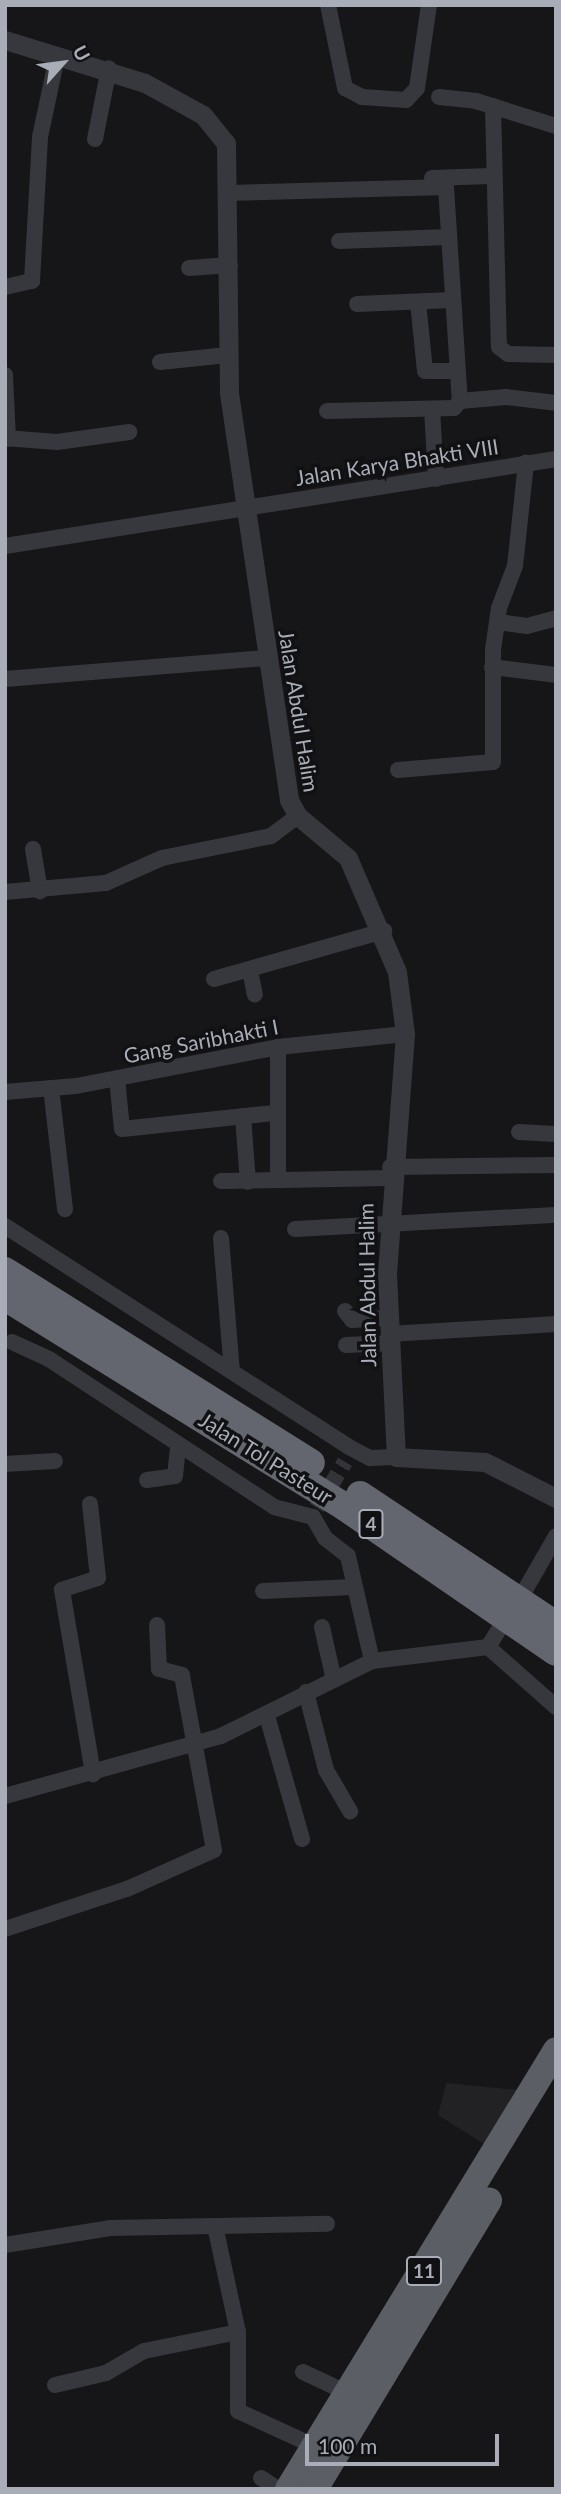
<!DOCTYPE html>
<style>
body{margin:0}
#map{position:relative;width:561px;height:2494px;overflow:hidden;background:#161618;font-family:Lato,sans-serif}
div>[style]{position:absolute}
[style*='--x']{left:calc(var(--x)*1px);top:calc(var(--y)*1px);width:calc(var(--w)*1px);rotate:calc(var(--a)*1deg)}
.built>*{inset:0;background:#222225}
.minor-tunnel>*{height:16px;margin-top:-8px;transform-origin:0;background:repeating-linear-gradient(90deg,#333438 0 16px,transparent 0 24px)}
.minor>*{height:16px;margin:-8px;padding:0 8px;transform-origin:8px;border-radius:8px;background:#37383d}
.tertiary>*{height:19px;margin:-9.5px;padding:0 9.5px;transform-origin:9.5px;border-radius:9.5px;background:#37383d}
.trunk>*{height:26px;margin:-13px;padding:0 13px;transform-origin:13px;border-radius:13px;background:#5b5e65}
.motorway>*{height:28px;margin:-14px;padding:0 14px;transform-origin:14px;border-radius:14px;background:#63666e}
span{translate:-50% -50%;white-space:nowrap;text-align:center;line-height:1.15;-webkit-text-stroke:7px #111113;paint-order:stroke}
.shield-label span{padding:2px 5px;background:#111113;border:2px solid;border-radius:5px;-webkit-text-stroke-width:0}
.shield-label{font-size:19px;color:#a8adb8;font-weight:700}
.street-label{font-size:21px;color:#a8adb8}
.frame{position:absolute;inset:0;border:7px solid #a8adb8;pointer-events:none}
.north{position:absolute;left:28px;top:28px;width:70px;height:70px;-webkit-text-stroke:5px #111113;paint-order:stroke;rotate:62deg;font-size:19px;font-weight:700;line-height:28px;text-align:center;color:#a8adb8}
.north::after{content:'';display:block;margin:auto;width:24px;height:32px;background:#a8adb8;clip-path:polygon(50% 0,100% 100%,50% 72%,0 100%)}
.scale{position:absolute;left:305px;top:2434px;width:194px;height:32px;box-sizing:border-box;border:4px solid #a8adb8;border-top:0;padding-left:9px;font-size:21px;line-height:24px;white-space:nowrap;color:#a8adb8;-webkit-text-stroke:5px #111113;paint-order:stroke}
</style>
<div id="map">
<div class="built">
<i style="clip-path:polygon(446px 2083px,519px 2090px,487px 2146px,438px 2115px)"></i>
</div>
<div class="minor-tunnel">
<i style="--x:317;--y:1508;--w:54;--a:-58.7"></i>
</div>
<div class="minor">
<i style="--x:328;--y:5;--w:85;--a:78.4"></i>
<i style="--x:345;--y:88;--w:19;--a:28"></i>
<i style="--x:362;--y:97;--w:44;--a:3.9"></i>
<i style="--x:406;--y:100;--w:16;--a:-47"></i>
<i style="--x:417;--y:88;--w:84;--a:-81.8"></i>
<i style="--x:439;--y:97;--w:37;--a:6"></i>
<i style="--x:476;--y:101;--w:84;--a:17.4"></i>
<i style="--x:493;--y:106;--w:241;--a:88.6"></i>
<i style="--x:499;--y:347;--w:11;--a:38"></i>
<i style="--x:508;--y:354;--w:48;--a:1.2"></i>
<i style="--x:95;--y:139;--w:72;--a:-78.8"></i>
<i style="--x:432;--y:178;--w:60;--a:-1.9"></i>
<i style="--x:228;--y:193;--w:218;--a:-1.6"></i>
<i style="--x:446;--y:187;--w:214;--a:86.3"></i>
<i style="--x:339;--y:241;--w:109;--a:-2.1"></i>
<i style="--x:189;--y:268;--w:41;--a:-4.2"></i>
<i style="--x:5;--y:287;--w:28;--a:-13"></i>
<i style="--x:32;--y:281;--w:144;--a:-86.8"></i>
<i style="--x:40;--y:137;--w:82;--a:-78"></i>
<i style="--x:418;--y:302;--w:69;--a:84.2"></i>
<i style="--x:425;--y:371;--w:32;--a:0"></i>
<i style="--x:357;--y:304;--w:95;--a:-2.4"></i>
<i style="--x:160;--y:362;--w:68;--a:-5.9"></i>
<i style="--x:5;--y:375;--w:64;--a:87.3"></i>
<i style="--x:432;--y:409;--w:70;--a:86.7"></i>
<i style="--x:327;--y:411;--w:127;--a:-1.4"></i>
<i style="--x:454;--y:408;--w:9;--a:-49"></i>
<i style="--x:460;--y:401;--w:46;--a:-5"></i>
<i style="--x:506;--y:397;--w:50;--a:6.8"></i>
<i style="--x:5;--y:438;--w:52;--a:4.4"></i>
<i style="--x:57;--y:442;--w:73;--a:-7.9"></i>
<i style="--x:5;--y:546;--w:558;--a:-8.97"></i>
<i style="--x:498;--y:622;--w:29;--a:8"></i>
<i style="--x:527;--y:626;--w:30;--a:-15"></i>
<i style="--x:492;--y:667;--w:64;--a:7.1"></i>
<i style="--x:5;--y:679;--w:264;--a:-4.6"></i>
<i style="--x:398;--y:770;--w:95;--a:-4.8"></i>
<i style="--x:493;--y:762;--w:112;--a:-90"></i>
<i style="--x:493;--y:650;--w:42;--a:-81.9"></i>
<i style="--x:499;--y:608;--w:45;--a:-69.1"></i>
<i style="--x:515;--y:566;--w:104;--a:-83.9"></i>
<i style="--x:33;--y:849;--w:43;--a:80.5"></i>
<i style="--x:5;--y:892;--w:101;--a:-5.1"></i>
<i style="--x:106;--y:883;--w:61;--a:-24.1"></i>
<i style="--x:162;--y:858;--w:111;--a:-11.4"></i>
<i style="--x:271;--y:836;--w:34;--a:-37"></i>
<i style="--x:250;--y:970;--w:25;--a:79"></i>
<i style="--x:214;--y:979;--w:177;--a:-15.8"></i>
<i style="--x:117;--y:1078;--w:51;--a:84.4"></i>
<i style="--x:122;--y:1129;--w:154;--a:-6"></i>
<i style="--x:51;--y:1088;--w:122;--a:83.4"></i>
<i style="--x:5;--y:1092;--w:71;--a:-4.8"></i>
<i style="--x:76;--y:1086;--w:206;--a:-10.9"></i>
<i style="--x:278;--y:1047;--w:128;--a:-5.8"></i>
<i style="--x:243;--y:1116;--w:66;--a:85.7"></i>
<i style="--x:519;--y:1132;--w:37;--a:3"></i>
<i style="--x:390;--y:1167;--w:166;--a:-0.7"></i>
<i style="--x:278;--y:1176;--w:129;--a:-90"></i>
<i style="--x:221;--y:1181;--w:168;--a:-1"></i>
<i style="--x:5;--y:1226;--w:409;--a:32.7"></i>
<i style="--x:349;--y:1447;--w:24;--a:28"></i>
<i style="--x:370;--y:1458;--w:26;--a:-2"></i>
<i style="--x:295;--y:1229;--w:261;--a:-3.1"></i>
<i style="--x:221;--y:1238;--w:133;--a:85.3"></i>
<i style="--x:345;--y:1311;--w:11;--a:52"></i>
<i style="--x:352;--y:1320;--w:37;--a:-3"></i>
<i style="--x:389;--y:1334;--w:167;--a:-3.4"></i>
<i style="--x:12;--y:1342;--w:41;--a:24.7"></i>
<i style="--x:49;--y:1359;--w:269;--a:33.3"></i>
<i style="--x:274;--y:1507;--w:40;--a:14.4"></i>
<i style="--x:313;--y:1517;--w:24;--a:60"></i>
<i style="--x:325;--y:1538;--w:29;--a:38"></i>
<i style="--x:348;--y:1556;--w:108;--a:77.1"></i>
<i style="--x:346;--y:1345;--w:44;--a:-2.6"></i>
<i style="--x:5;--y:1464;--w:50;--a:-3.4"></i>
<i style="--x:147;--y:1480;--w:28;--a:-8"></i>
<i style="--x:175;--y:1476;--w:29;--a:-84"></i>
<i style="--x:90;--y:1504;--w:74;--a:83.8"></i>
<i style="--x:98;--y:1578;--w:38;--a:162"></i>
<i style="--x:62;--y:1590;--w:187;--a:80.4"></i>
<i style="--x:525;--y:1590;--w:62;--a:-60.1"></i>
<i style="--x:263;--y:1591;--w:91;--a:-2.5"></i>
<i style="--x:322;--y:1627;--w:50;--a:77.3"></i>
<i style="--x:488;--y:1647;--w:91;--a:41.4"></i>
<i style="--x:306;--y:1692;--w:81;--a:75.6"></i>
<i style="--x:326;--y:1770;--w:48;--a:59.7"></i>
<i style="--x:267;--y:1716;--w:128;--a:74.1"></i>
<i style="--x:5;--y:1796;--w:224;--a:-15.5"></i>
<i style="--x:221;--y:1736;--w:169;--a:-26.4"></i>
<i style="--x:372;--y:1661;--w:117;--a:-6.9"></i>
<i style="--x:488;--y:1647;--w:25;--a:-58"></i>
<i style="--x:5;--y:1929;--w:128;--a:-18.2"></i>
<i style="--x:127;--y:1889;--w:95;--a:-24.1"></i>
<i style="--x:214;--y:1850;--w:178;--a:-100.4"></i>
<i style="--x:182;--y:1675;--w:24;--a:-165"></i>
<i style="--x:159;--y:1669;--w:44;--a:-92.6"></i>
<i style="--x:215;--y:2226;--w:108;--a:77.8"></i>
<i style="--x:238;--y:2332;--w:79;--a:90"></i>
<i style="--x:238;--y:2411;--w:84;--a:24.7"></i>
<i style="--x:5;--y:2245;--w:106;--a:-9.2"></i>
<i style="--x:110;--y:2228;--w:217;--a:-1.1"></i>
<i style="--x:303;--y:2372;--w:50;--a:25"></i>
<i style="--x:55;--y:2385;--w:52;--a:-13.2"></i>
<i style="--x:106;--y:2373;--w:44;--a:-30.1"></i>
<i style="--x:144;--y:2351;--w:96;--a:-11.4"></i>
<i style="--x:261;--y:2478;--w:20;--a:33"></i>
</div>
<div class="tertiary">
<i style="--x:5;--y:40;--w:146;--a:17.1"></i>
<i style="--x:145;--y:83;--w:66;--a:28.9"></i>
<i style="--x:203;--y:115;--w:36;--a:51"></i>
<i style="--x:226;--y:143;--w:250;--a:89.3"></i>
<i style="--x:229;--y:393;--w:411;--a:81.6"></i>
<i style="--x:289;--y:800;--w:18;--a:61"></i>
<i style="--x:298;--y:816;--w:65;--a:40"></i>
<i style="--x:348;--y:858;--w:124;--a:66.7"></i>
<i style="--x:397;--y:972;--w:63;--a:82.6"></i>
<i style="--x:405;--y:1034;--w:241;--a:94.3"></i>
<i style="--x:387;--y:1274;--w:183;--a:87.2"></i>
<i style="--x:396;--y:1457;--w:89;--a:3.2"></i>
<i style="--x:485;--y:1462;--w:80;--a:26.9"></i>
</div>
<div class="trunk">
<i style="--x:288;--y:2489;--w:514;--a:-58.6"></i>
<i style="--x:315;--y:2489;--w:337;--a:-58.9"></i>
</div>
<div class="motorway">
<i style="--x:5;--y:1271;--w:361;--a:32.1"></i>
<i style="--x:5;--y:1297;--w:400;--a:31.7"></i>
<i style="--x:345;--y:1507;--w:256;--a:34.5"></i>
<i style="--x:360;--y:1495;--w:235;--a:33.6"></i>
</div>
<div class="shield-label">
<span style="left:371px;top:1524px">4</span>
<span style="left:424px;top:2271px">11</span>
</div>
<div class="street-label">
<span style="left:397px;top:462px;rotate:-9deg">Jalan Karya Bhakti VIII</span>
<span style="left:299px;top:711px;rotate:81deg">Jalan Abdul Halim</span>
<span style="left:201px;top:1041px;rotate:-11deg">Gang Saribhakti I</span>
<span style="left:367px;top:1285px;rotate:-91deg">Jalan Abdul Halim</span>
<span style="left:266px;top:1458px;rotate:32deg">Jalan Tol Pasteur</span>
</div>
<div class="frame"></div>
<div class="north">U</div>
<div class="scale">100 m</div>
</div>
